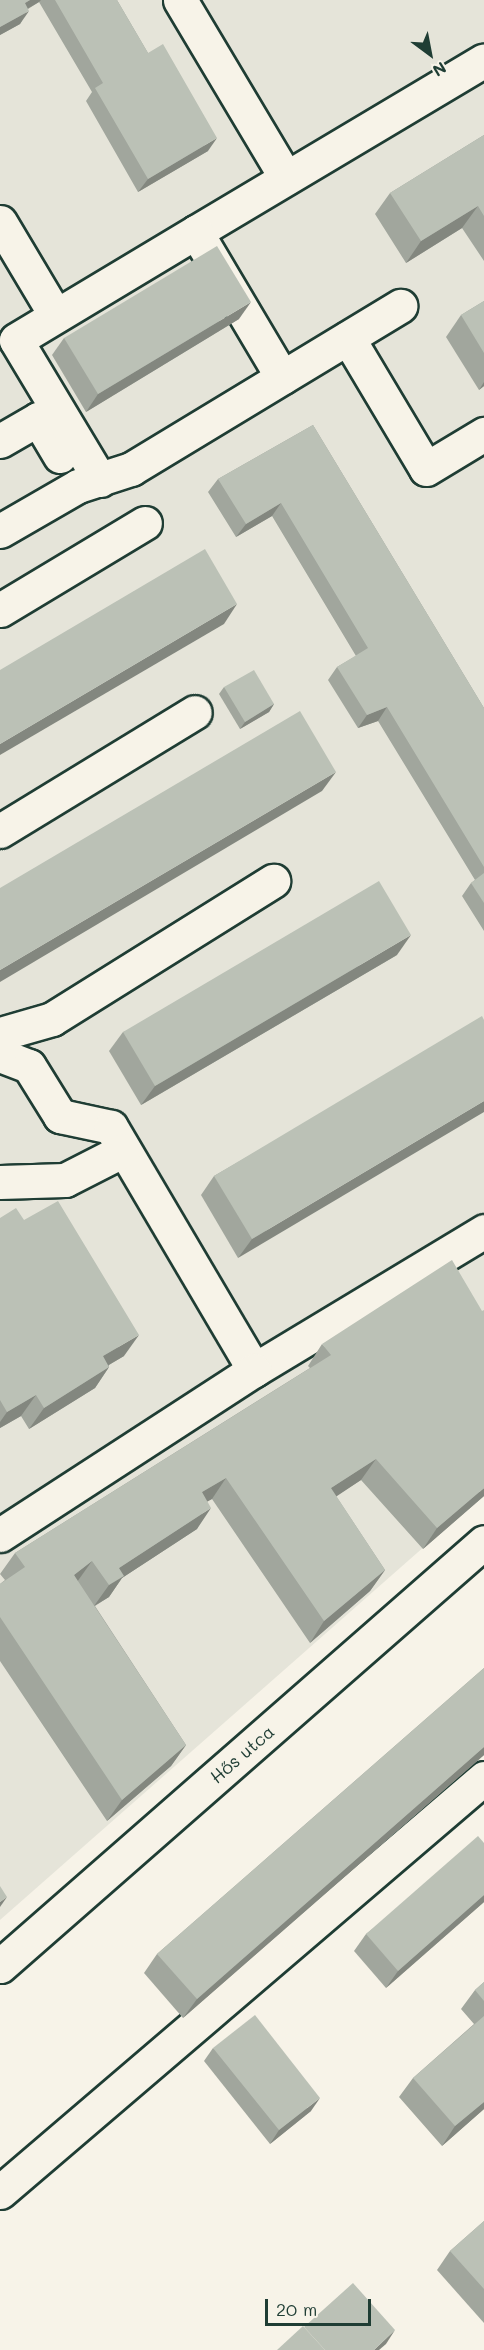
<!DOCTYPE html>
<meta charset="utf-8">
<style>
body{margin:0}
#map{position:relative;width:484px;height:2350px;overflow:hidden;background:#f7f3e8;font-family:Mali,sans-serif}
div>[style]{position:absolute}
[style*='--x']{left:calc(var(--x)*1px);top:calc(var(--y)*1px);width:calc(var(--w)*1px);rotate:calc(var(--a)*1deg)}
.built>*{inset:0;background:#e5e4d9}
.roads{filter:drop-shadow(2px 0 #1f3d34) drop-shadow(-2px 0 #1f3d34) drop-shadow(0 2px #1f3d34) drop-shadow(0 -2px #1f3d34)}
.minor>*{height:33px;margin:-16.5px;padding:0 16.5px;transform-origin:16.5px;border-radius:16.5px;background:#f7f3e8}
.wall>*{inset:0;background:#a1a69d}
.shaded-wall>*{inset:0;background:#83877f}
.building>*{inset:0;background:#bbc1b6}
span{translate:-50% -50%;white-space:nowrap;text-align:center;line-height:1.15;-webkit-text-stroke:6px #f7f3e8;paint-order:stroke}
.street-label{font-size:18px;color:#1f3d34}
.north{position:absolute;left:400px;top:24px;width:60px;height:60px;-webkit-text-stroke:4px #f7f3e8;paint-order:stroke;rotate:148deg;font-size:16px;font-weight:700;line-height:24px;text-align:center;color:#1f3d34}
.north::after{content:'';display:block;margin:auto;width:21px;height:27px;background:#1f3d34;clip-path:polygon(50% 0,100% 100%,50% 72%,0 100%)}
.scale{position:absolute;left:265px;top:2299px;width:106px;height:27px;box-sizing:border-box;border:3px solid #1f3d34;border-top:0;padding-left:8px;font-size:18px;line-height:21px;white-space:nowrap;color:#1f3d34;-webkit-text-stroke:4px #f7f3e8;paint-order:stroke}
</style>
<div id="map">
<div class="built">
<i style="clip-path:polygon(0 0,484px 0,484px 1494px,0 1920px)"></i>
</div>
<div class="roads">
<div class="minor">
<i style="--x:180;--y:0;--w:207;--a:59.2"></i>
<i style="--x:0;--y:222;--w:109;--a:59.2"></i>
<i style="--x:196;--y:232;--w:335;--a:-30.8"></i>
<i style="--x:348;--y:338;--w:152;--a:59.2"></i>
<i style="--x:426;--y:469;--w:68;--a:-31.1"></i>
<i style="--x:0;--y:441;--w:44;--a:-30.1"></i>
<i style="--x:38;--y:419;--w:43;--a:59.3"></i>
<i style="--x:100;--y:480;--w:163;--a:-121"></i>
<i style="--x:16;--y:340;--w:210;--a:-31"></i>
<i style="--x:196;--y:232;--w:169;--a:59.3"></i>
<i style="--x:0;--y:531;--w:90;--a:-30"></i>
<i style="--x:78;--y:486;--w:56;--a:-17.8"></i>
<i style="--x:131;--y:469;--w:315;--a:-31.2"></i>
<i style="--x:0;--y:610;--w:169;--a:-31"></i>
<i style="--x:0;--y:831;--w:228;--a:-31.4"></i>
<i style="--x:0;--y:1034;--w:54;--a:-16.1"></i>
<i style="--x:52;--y:1019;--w:261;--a:-32"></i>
<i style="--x:0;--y:1055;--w:31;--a:21"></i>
<i style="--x:29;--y:1066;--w:59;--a:58.2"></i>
<i style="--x:60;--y:1116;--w:52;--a:12.2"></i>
<i style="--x:111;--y:1127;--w:282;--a:59.5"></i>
<i style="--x:254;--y:1370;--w:269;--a:-31.1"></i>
<i style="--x:0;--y:1182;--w:65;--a:-1.8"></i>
<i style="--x:65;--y:1180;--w:66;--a:-27"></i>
<i style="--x:0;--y:1535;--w:303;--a:-33"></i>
<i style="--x:0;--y:1966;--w:643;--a:-41.22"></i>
<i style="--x:0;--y:2192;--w:637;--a:-40.54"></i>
</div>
</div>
<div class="wall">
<i style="clip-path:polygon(0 0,117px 0,148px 53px,208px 151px,138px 192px,86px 101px,92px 92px,39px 2px,28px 9px,20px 24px,0 35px)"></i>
<i style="clip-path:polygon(484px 135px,484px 261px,462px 228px,406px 263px,375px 214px,390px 193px)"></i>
<i style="clip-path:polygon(484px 301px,484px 386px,479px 390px,446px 337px,461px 315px)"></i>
<i style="clip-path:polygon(239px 319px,86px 412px,52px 355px,64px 338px)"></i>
<i style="clip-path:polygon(313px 425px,484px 708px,484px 931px,462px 896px,471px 883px,475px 880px,378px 721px,358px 728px,328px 680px,337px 667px,356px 656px,272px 516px,236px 537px,208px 492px,218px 479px)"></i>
<i style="clip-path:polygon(224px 687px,274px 704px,269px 712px,240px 729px,219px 694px)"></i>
<i style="clip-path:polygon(397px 955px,141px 1105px,109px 1051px,123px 1032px)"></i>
<i style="clip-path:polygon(484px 1020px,238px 1258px,201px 1195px,214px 1176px)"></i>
<i style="clip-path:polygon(0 1218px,24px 1220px,124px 1356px,109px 1365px,109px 1367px,95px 1388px,29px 1429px,21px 1416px,0 1428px)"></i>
<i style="clip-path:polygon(322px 1344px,484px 1496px,423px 1549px,361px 1480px,336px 1496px,385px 1570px,370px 1591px,310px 1643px,212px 1499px,207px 1501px,197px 1529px,122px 1578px,109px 1597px,95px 1606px,186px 1745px,171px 1766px,107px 1821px,0 1661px,0 1584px,5px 1580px,0 1574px,15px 1553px,310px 1368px,308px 1366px)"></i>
<i style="clip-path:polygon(484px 1668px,484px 1755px,183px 2018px,144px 1973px,157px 1954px)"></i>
<i style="clip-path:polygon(484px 1843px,484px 1902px,386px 1988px,354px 1951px,366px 1934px)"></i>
<i style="clip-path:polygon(484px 1982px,484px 2109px,442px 2146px,399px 2097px,413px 2078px,474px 2024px,461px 2009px,475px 1990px)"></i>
<i style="clip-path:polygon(213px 2048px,311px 2111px,270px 2144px,204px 2061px)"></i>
<i style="clip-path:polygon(484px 2221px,484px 2323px,437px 2270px,450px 2251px)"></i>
</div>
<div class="shaded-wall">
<i style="clip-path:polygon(30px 0,41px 0,39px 2px,15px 16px,25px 3px)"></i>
<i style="clip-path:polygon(29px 11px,20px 24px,0 35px,0 27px)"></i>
<i style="clip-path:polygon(217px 138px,208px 151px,138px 192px,148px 179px)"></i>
<i style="clip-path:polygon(478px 206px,462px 228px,406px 263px,421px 241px)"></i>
<i style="clip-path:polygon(251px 302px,239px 319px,86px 412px,98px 394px)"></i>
<i style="clip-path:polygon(484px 382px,484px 386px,479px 390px)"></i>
<i style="clip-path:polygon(281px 503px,272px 516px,236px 537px,246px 524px)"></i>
<i style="clip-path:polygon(237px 604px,224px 624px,0 755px,0 744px)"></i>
<i style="clip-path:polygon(274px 704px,269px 712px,240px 729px,245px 722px)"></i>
<i style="clip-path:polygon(387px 707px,378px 721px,358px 728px,367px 715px)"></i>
<i style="clip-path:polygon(336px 772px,322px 791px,0 982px,0 970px)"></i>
<i style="clip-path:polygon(411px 935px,397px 955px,141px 1105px,155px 1086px)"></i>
<i style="clip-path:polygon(484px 1101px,484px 1112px,238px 1258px,252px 1239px)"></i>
<i style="clip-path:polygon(139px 1335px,124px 1356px,88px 1377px,103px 1356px)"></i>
<i style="clip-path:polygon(109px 1367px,95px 1388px,29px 1429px,44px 1408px)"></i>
<i style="clip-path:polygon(36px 1395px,21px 1416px,0 1428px,0 1422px,7px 1412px)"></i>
<i style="clip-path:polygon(376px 1459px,361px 1480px,316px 1510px,331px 1488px)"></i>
<i style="clip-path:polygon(226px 1478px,212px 1499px,187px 1513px,202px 1492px)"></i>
<i style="clip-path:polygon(484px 1488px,484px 1496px,423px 1549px,437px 1528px)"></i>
<i style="clip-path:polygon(211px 1508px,197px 1529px,122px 1578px,109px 1597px,94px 1606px,109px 1585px,119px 1568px)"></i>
<i style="clip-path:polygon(92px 1561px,77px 1582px,74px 1575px)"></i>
<i style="clip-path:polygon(385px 1570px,370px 1591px,310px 1643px,324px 1621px)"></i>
<i style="clip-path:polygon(186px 1745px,171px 1766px,107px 1821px,122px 1800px)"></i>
<i style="clip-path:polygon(484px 1747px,484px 1755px,183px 2018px,197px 1999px)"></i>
<i style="clip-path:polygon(484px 1895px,484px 1902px,386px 1988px,398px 1971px)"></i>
<i style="clip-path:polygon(7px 1897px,0 1907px,0 1902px)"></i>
<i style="clip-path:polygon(320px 2098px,311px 2111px,270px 2144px,279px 2130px)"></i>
<i style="clip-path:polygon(484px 2102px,484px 2109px,442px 2146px,455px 2126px)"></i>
<i style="clip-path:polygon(395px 2330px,386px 2344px,379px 2350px,374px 2350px)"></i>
</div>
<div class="building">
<i style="clip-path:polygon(0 0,30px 0,25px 3px,29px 11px,0 27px)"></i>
<i style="clip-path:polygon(55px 0,117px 0,148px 53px,163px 44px,217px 138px,148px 179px,95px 88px,103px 83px)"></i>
<i style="clip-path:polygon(484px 135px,484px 216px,478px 206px,421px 241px,390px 193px)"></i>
<i style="clip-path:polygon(217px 246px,251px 302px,98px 394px,64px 338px)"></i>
<i style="clip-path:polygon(484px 301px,484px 353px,461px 315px)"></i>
<i style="clip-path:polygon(313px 425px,484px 708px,484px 867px,387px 707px,367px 715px,337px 667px,368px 648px,281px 503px,246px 524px,218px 479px)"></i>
<i style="clip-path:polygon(205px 549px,237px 604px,0 744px,0 670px)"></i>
<i style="clip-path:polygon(254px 670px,274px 704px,245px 722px,224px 687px)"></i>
<i style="clip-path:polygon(300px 711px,336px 772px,0 970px,0 888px)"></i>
<i style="clip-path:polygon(484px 873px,484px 903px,471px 883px)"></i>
<i style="clip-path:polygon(379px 881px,411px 935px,155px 1086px,123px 1032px)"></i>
<i style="clip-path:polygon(482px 1016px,484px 1020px,484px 1101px,252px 1239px,214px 1176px)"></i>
<i style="clip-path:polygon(58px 1201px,139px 1335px,103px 1356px,109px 1367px,44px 1408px,36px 1395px,7px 1412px,0 1400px,0 1218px,16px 1208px,24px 1220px)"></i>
<i style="clip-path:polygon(452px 1260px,482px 1311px,484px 1310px,484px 1488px,437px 1528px,376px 1459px,331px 1488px,385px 1570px,324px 1621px,226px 1478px,202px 1492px,211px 1508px,119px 1568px,124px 1576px,109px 1585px,92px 1561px,74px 1575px,186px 1745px,122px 1800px,0 1617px,0 1584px,25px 1567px,15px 1553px,331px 1355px,322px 1344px)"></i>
<i style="clip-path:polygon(484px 1668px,484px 1747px,197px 1999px,157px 1954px)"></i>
<i style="clip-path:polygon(478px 1836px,484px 1843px,484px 1895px,398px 1971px,366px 1934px)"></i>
<i style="clip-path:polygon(0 1886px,7px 1897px,0 1902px)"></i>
<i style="clip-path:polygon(484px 1982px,484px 2001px,475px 1990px)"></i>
<i style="clip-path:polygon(255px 2015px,320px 2098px,279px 2130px,213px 2048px)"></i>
<i style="clip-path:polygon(484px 2016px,484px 2102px,455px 2126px,413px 2078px)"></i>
<i style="clip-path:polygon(484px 2221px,484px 2289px,450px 2251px)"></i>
<i style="clip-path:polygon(353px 2283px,395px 2330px,374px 2350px,325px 2350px,304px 2327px)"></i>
<i style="clip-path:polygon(303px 2326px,325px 2350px,277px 2350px)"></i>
</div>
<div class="street-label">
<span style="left:242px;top:1754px;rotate:-41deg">Hős utca</span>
</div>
<div class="north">N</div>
<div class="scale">20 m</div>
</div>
